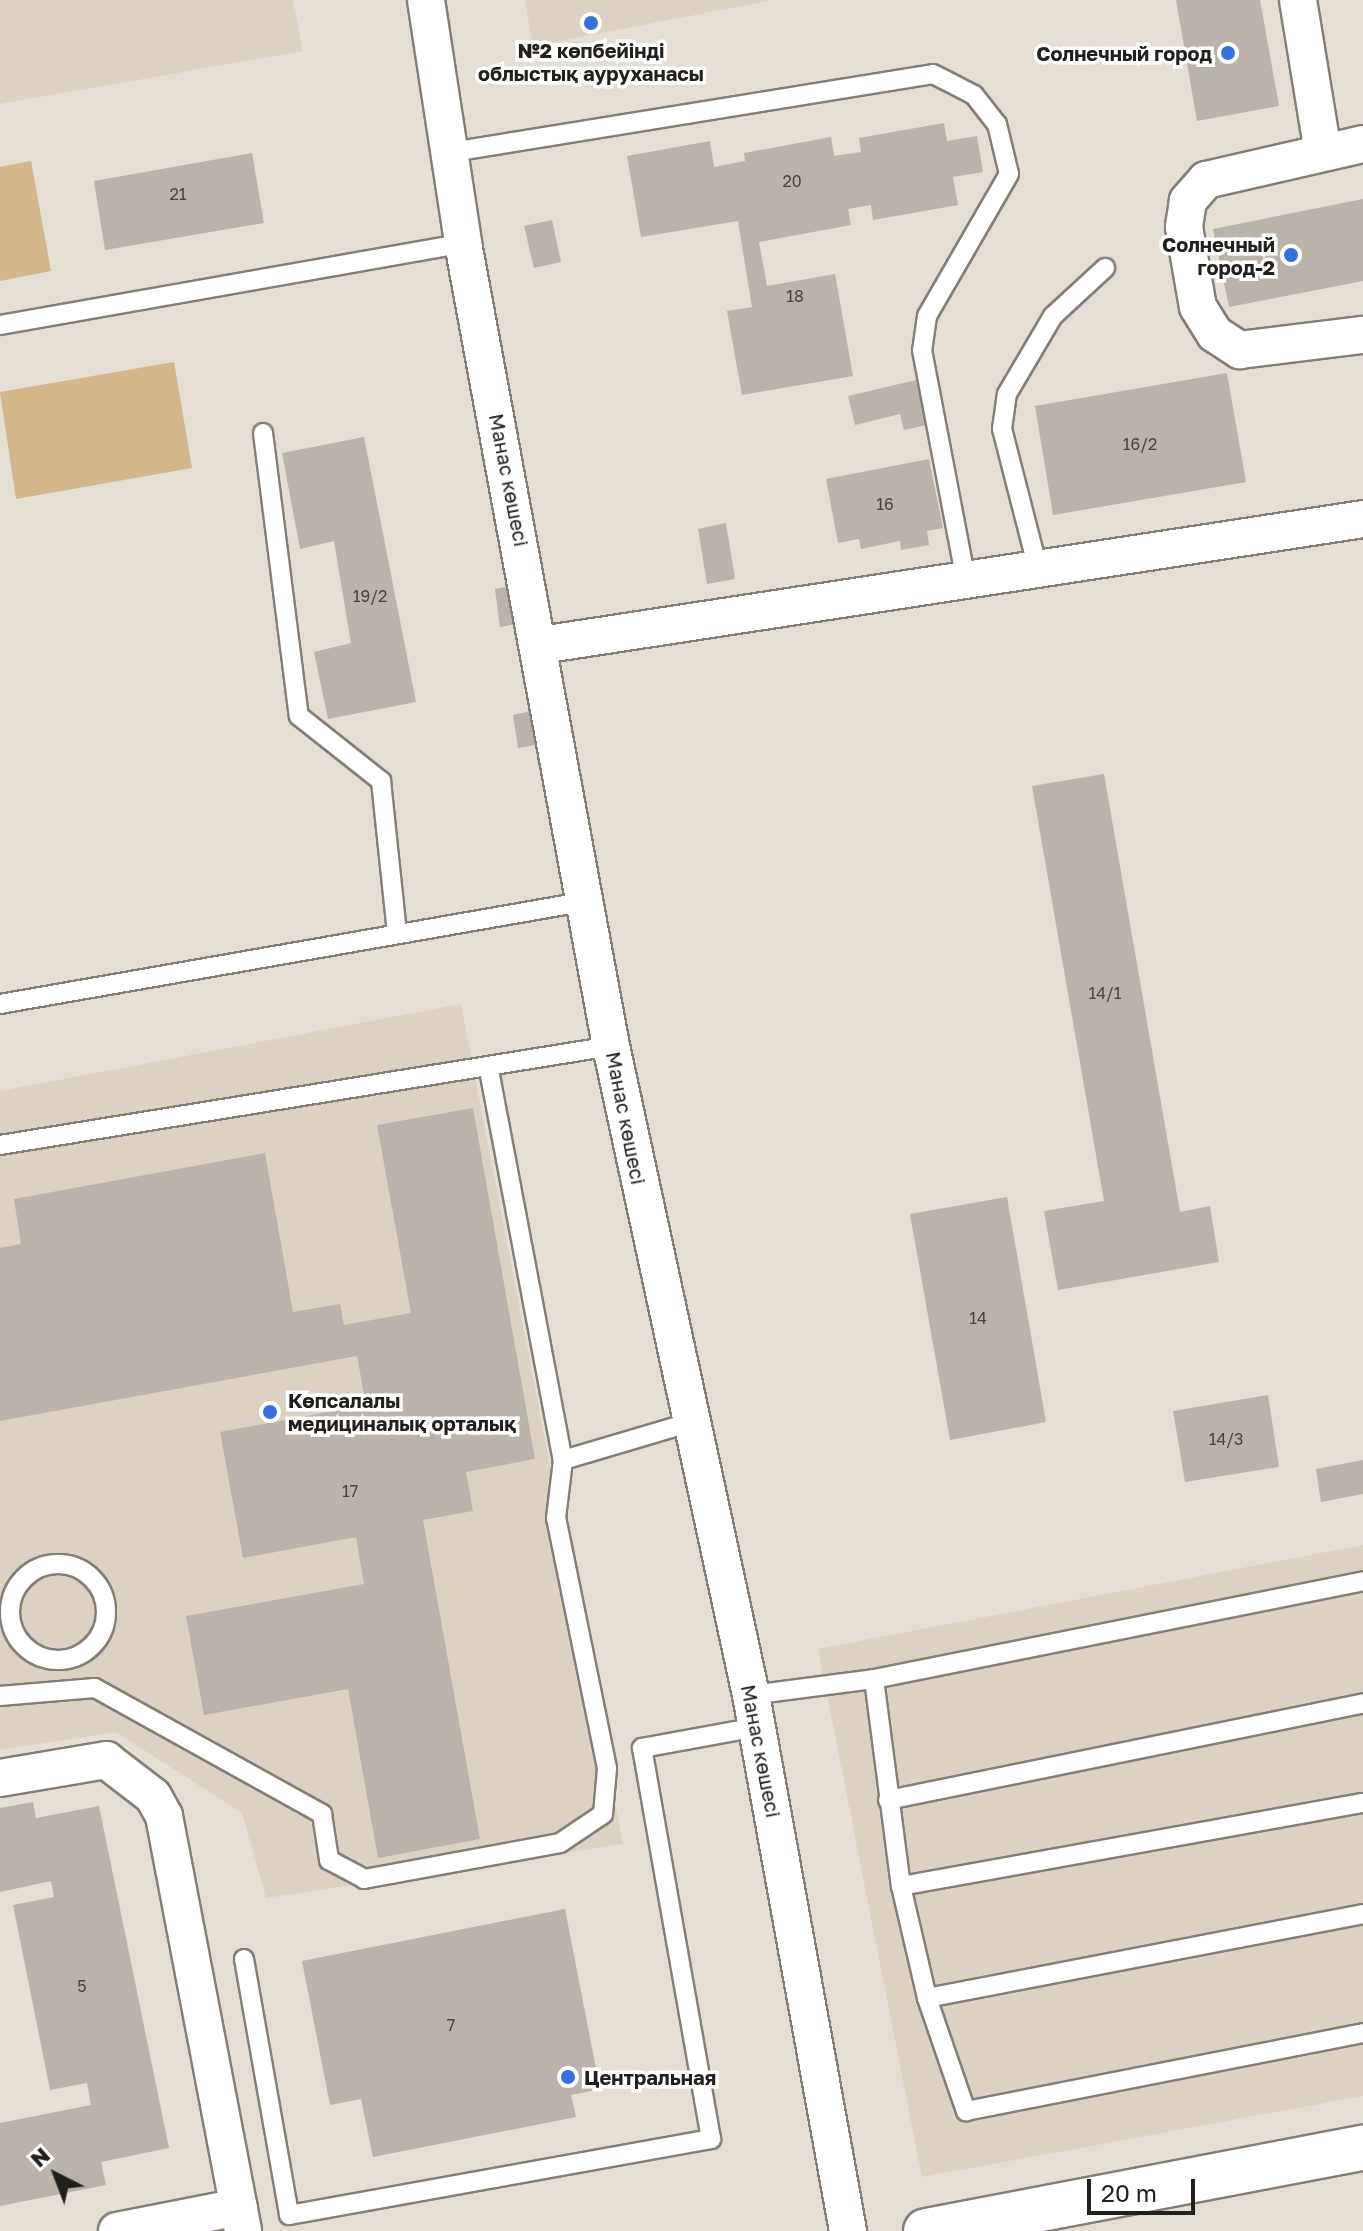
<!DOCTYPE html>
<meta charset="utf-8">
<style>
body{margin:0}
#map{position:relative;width:1363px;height:2231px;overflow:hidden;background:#e4ded5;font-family:"Golos Text",sans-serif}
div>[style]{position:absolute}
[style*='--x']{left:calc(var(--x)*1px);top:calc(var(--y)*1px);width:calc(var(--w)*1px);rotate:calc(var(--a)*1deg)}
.built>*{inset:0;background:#dcd2c3}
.green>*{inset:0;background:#d3b689}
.building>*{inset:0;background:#b9b3ab}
.roads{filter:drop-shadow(2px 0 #837e76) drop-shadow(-2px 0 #837e76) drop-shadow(0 2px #837e76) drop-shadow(0 -2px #837e76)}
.service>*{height:18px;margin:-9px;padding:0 9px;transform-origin:9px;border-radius:9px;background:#fff}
.service>.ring{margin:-9px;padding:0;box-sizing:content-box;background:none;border:18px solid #fff;border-radius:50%}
.minor>*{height:36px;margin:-18px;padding:0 18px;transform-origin:18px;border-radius:18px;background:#fff}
.secondary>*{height:44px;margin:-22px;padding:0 22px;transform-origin:22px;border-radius:22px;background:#fff}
.dots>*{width:22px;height:22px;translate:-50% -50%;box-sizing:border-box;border:4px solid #fff;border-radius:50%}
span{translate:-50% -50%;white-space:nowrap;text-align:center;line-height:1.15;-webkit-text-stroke:7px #fff;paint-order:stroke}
.number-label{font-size:16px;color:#484540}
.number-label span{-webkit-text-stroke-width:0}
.poi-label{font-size:20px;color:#22201d;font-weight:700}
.right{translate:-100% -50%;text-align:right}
.left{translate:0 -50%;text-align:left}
.street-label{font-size:20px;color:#22201d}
.north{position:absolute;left:16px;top:2135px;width:80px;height:80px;-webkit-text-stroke:6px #fff;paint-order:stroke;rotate:318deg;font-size:22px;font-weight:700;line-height:32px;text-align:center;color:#22201d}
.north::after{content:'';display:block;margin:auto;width:28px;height:36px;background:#22201d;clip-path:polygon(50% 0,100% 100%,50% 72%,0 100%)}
.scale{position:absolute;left:1087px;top:2179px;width:108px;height:36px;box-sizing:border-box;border:4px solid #22201d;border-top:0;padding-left:10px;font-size:24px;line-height:28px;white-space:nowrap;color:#22201d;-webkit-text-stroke:6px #fff;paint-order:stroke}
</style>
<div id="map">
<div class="built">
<i style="clip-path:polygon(0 0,293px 0,303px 51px,0 104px)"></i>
<i style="clip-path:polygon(525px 0,773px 0,533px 46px)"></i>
<i style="clip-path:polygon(461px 1004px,623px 1844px,266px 1898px,242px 1813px,116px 1732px,0 1750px,0 1091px)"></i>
<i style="clip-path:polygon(1363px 1545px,1363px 2096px,922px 2177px,818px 1649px)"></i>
</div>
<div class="green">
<i style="clip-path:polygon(31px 161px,51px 271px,0 281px,0 167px)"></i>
<i style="clip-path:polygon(174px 362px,192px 468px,16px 499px,0 392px)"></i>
</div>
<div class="building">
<i style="clip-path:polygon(1176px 0,1260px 0,1279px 106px,1197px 121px)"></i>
<i style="clip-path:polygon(944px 123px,947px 141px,977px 136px,983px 172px,953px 177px,958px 205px,873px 220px,871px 205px,848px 209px,851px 225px,759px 242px,767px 286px,835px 274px,853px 376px,742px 395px,727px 311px,752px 307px,738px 221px,641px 237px,627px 156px,710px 141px,714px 167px,745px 161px,744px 153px,831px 137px,834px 156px,861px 152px,859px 138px)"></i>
<i style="clip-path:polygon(252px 153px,264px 223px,105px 250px,94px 181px)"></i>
<i style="clip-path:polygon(1363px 199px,1363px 281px,1229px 307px,1213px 229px)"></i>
<i style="clip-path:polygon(552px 220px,561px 262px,534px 268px,524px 226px)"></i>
<i style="clip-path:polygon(1227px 373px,1246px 482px,1053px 515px,1035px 406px)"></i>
<i style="clip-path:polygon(916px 380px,927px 425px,904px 430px,900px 414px,855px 425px,848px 396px)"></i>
<i style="clip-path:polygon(364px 437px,416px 702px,328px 719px,314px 652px,351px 643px,334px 541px,300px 549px,282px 453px)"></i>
<i style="clip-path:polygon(929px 459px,943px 528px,927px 531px,929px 545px,901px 550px,900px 541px,861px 549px,859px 539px,838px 543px,826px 479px)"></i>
<i style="clip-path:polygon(726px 523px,735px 579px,707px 584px,698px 529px)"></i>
<i style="clip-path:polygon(523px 583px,528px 622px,500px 627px,495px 589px)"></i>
<i style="clip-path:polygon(544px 708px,548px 743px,518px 748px,513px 715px)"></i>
<i style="clip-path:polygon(1104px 774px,1180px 1212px,1210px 1206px,1219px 1262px,1058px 1290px,1044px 1211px,1104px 1201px,1032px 786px)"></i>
<i style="clip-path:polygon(473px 1108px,535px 1459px,466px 1472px,473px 1511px,423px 1520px,480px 1839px,378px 1858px,348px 1689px,204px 1715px,186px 1616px,364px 1584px,356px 1537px,243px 1558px,220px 1432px,366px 1405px,357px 1356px,0 1421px,0 1248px,21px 1244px,14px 1199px,265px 1153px,293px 1312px,340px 1304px,344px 1325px,411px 1313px,377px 1125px)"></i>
<i style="clip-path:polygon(1007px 1197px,1046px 1422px,950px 1440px,910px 1214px)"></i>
<i style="clip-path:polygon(1268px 1395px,1279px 1467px,1185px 1482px,1173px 1411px)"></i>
<i style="clip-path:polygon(1363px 1460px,1363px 1494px,1321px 1502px,1316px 1469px)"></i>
<i style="clip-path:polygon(33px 1802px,36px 1818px,99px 1806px,169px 2148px,101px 2162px,106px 2185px,0 2206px,0 2123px,91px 2105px,87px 2083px,50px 2090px,13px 1905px,54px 1897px,51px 1881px,0 1892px,0 1808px)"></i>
<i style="clip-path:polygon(565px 1909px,600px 2089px,571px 2095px,576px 2117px,373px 2157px,361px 2099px,330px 2105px,302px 1961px)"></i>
</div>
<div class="roads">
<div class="service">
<i style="--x:452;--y:152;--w:487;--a:-9.2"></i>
<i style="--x:933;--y:74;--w:46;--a:27.1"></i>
<i style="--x:974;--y:95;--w:37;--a:52"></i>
<i style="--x:997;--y:124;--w:51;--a:76.5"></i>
<i style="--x:1009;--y:174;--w:164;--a:120"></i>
<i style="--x:927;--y:316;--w:34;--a:98"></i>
<i style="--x:922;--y:350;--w:234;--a:79.2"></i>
<i style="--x:0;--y:325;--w:470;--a:-10"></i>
<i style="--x:263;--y:433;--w:285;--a:82.8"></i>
<i style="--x:299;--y:716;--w:105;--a:38.4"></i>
<i style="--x:381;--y:781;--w:153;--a:84"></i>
<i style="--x:1038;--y:569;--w:145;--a:-104.4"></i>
<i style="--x:1002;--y:429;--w:35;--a:-82"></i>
<i style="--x:1007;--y:394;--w:91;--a:-59.5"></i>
<i style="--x:1053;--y:316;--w:71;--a:-42.7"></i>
<i style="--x:0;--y:1004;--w:597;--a:-9.94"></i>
<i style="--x:489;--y:1070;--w:397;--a:79.3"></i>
<i style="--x:0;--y:1145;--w:619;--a:-9.2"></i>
<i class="ring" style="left:10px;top:1564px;width:78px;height:78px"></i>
<i style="--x:874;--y:1679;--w:209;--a:82.6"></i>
<i style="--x:901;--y:1886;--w:115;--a:76.9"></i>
<i style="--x:927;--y:1998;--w:120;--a:71"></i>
<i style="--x:966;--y:2111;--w:405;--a:-11.1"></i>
<i style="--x:751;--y:1695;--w:124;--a:-7.4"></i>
<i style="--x:874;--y:1679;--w:499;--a:-11.3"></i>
<i style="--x:0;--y:1696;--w:95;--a:-4.8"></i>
<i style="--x:95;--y:1688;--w:260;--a:29"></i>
<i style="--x:322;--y:1814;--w:47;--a:81.3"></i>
<i style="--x:329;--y:1860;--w:40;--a:28"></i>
<i style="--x:364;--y:1879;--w:199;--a:-10.4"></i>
<i style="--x:560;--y:1843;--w:52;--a:-34"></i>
<i style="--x:603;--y:1814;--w:46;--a:-85"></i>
<i style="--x:607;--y:1768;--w:255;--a:-101.5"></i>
<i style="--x:556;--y:1518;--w:58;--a:-83.1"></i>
<i style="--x:563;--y:1460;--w:130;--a:-16.5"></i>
<i style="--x:888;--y:1800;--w:485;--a:-11.5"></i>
<i style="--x:901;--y:1886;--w:469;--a:-10.2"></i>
<i style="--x:244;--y:1959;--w:260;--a:80"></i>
<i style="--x:289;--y:2215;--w:429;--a:-10.2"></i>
<i style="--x:711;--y:2139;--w:397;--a:-100"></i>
<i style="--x:642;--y:1748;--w:117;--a:-10.3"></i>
<i style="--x:927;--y:1998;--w:444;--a:-10.9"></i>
</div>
<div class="minor">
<i style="--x:426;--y:0;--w:246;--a:81.3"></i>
<i style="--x:463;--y:243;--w:817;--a:79.56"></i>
<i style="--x:611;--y:1046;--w:664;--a:77.83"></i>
<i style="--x:751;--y:1695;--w:545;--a:79.74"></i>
<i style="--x:1298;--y:0;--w:154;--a:80.7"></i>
<i style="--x:1363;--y:144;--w:161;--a:167.1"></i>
<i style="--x:1206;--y:180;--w:28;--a:131"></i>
<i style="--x:1188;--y:201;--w:26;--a:99"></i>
<i style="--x:1184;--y:227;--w:81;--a:80.1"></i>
<i style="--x:1198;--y:307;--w:32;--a:58"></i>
<i style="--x:1215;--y:334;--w:30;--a:33"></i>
<i style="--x:1240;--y:350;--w:124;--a:-7"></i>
<i style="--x:541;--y:645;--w:832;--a:-8.71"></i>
<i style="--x:0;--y:1778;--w:108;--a:-9.6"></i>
<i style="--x:106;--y:1760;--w:59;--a:37.5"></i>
<i style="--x:153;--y:1796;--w:23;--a:61"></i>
<i style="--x:164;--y:1816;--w:422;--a:79.2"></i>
<i style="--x:117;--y:2231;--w:124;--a:-11.1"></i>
</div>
<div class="secondary">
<i style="--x:926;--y:2231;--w:445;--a:-10.8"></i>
</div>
</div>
<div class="dots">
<i style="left:591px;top:23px;background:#366fde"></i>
<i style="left:1228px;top:53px;background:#366fde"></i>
<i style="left:1291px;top:255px;background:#366fde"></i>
<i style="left:270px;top:1412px;background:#366fde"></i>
<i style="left:568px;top:2077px;background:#366fde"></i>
</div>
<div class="number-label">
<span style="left:792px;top:181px">20</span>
<span style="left:178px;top:194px">21</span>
<span style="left:795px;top:296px">18</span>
<span style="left:1140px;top:444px">16/2</span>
<span style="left:885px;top:504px">16</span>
<span style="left:370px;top:596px">19/2</span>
<span style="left:1105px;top:993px">14/1</span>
<span style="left:978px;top:1318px">14</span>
<span style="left:1226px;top:1439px">14/3</span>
<span style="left:350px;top:1491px">17</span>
<span style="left:82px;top:1986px">5</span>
<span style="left:451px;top:2025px">7</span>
</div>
<div class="poi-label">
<span style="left:591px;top:62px">№2 көпбейінді<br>облыстық ауруханасы</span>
<span class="right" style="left:1212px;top:53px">Солнечный город</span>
<span class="right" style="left:1275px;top:256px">Солнечный<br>город-2</span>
<span class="left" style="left:288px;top:1412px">Көпсалалы<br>медициналық орталық</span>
<span class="left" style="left:584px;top:2077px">Центральная</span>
</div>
<div class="street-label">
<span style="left:509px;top:480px;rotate:79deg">Манас көшесі</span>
<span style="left:626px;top:1118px;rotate:79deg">Манас көшесі</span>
<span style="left:761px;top:1751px;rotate:79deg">Манас көшесі</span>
</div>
<div class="north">N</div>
<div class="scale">20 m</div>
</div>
